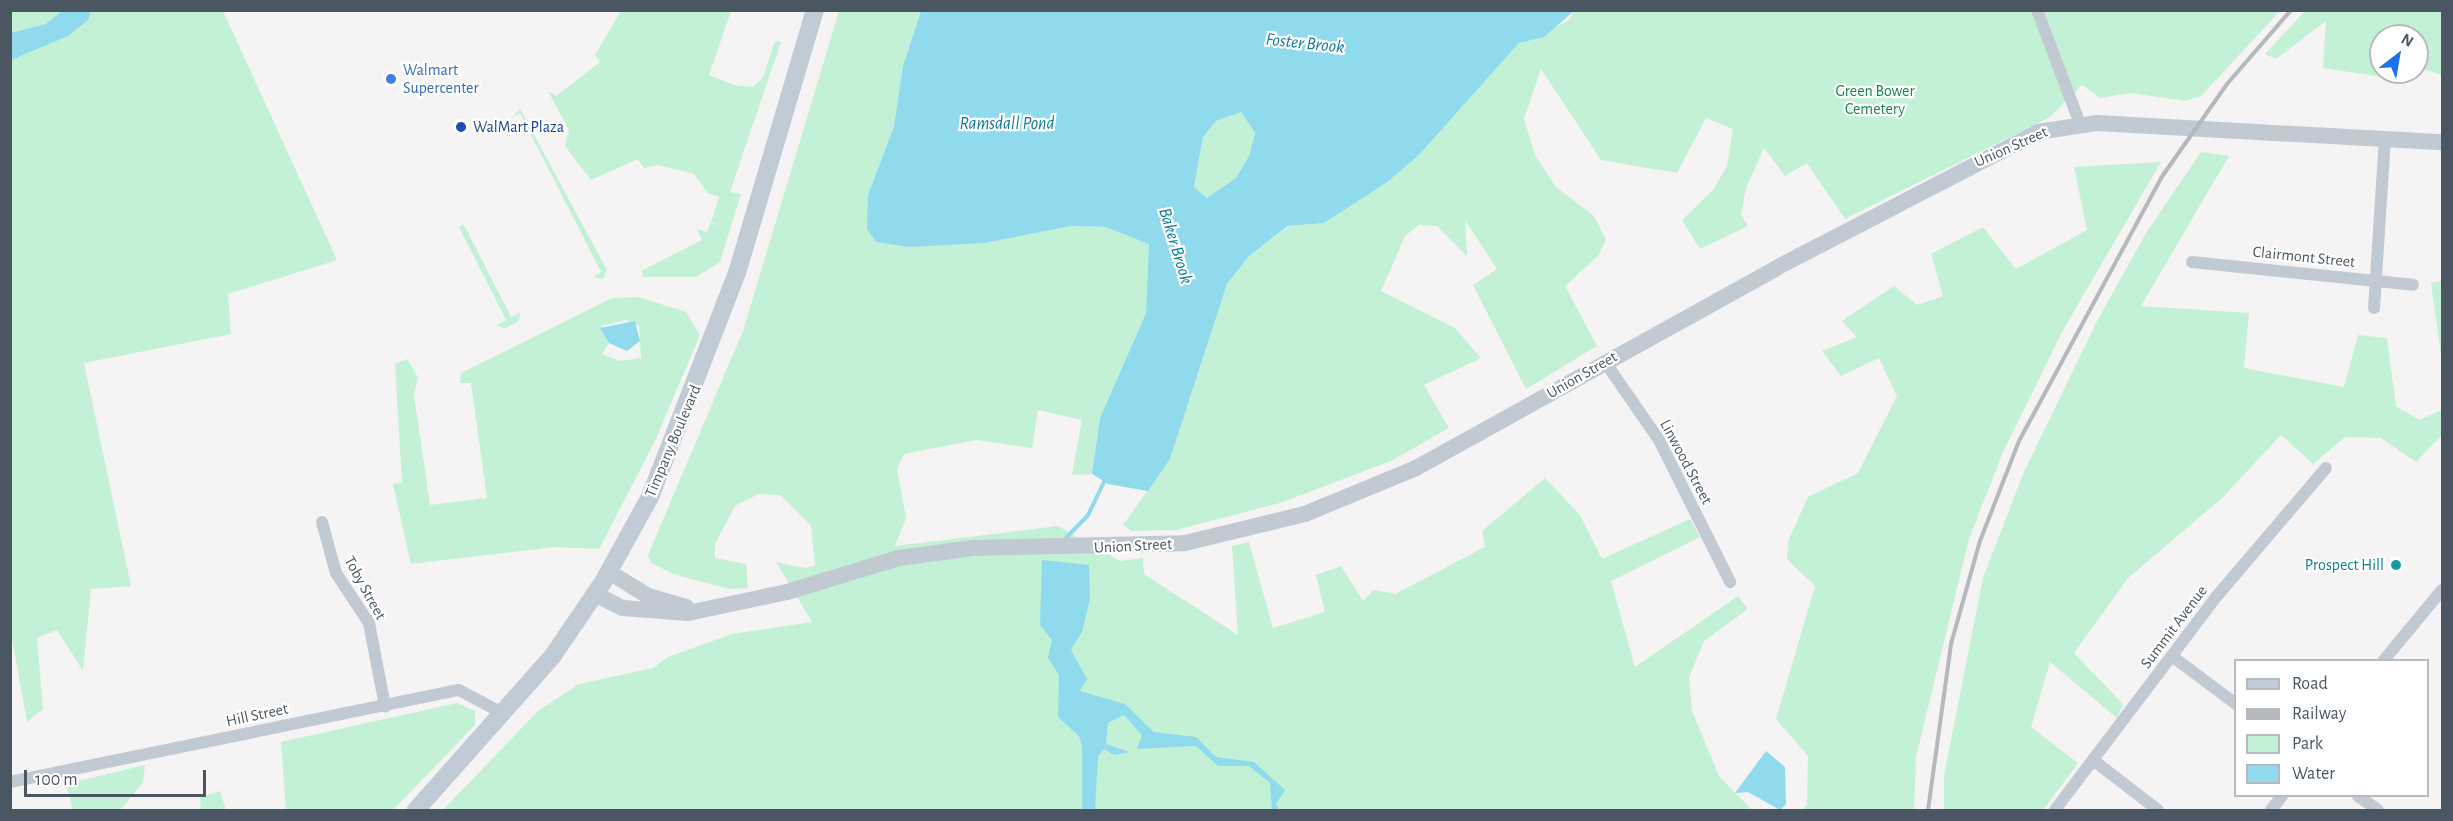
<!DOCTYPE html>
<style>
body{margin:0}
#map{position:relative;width:2453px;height:821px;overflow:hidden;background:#f5f3f3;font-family:"Alegreya Sans",sans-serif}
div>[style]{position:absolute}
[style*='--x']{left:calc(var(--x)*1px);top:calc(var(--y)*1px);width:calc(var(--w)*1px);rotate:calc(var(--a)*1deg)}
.green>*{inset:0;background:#c3f1d5}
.water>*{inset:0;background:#90daee}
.stream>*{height:4px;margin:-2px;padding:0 2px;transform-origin:2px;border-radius:2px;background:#90daee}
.minor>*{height:12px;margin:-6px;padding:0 6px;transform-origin:6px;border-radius:6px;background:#c1cad2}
.tertiary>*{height:16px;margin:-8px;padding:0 8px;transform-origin:8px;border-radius:8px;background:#c1cad2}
.secondary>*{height:18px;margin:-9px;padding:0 9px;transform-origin:9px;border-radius:9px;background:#c1cbd6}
.rail>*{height:4px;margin:-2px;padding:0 2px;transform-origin:2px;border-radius:2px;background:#b5b8bd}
.dots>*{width:16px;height:16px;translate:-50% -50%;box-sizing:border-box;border:3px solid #fff;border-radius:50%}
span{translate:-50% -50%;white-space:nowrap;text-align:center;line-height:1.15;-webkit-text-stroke:4.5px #fff;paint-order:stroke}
.shop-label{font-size:16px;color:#366cbe}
.left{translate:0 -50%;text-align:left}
.park-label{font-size:16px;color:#17864f}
.transit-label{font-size:16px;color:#164399}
.street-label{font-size:16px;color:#4a5661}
.culture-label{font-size:16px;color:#0d838f}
.right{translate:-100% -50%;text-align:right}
.water-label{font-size:18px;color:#0c7c9b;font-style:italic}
.frame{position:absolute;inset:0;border:12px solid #4a5661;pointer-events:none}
.legend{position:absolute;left:2234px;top:659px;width:195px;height:138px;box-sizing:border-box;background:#fff;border:2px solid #b7bbc0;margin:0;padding:8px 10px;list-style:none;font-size:18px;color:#4a5661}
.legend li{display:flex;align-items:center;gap:12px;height:30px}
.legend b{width:30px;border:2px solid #b7bbc0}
.north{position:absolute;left:2369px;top:24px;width:60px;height:60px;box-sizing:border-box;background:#fff;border:2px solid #b7bbc0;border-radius:50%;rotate:31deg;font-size:16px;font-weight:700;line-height:24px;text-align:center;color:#4a5661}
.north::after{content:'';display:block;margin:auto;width:21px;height:27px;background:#1a73e8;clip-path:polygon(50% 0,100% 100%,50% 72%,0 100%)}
.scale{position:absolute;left:24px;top:770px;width:182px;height:27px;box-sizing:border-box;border:3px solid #4a5661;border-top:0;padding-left:8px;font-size:18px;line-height:21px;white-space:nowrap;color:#4a5661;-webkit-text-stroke:4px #fff;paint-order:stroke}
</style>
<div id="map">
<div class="green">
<i style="clip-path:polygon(10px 11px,223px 11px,337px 260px,228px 294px,231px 334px,84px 363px,131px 586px,91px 589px,83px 671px,57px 630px,37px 638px,43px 709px,27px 722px,10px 627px)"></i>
<i style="clip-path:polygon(621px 11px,731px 11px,709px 75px,734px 85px,753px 87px,763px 77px,775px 41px,781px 42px,730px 192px,741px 194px,720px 262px,696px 277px,644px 277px,641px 271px,702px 240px,697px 229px,707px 232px,710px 223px,720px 226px,711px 222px,719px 197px,708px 193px,694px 174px,657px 165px,644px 168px,638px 159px,591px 180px,565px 146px,569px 130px,548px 91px,556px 96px,600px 62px,595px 55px)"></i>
<i style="clip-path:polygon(839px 11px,921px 11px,903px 66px,894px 126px,868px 195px,909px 247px,985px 243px,1071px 226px,1105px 227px,1150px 244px,1146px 313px,1100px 418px,1092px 474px,1072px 475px,1082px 420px,1038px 410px,1032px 448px,976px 440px,904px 454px,897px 469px,906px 518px,895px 546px,1058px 526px,1120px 561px,1143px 558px,1144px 574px,1238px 635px,1232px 546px,1249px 542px,1273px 628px,1325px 612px,1316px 575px,1341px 566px,1363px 601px,1374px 590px,1395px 594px,1485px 547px,1482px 531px,1545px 478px,1580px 515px,1602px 559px,1690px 519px,1700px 537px,1611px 581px,1635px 667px,1738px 596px,1748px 609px,1704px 641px,1689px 678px,1692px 711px,1719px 776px,1752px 810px,443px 810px,539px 710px,579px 684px,653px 668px,668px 657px,732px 634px,812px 622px,776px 562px,806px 568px,815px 565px,811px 526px,780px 495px,759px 494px,735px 506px,715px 544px,715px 558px,746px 564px,748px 588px,729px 589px,673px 574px,651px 563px,648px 555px,743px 331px)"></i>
<i style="clip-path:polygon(1574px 11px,2280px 11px,2201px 96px,2186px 101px,2130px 93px,2100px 98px,2082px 85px,2050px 117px,1845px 219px,1807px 163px,1785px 176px,1764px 148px,1746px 188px,1741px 215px,1748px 226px,1700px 249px,1682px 220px,1713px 190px,1727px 166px,1733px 129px,1706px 118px,1677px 173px,1601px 160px,1541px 69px,1524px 119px,1535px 155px,1556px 187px,1593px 215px,1606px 239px,1599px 255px,1565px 286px,1597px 346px,1526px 389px,1473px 285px,1497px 269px,1465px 220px,1467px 256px,1437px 226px,1419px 225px,1405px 236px,1381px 291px,1455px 328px,1481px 358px,1424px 385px,1449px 428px,1391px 461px,1280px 503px,1176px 530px,1132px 531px,1123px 525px,1170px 459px,1227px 284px,1249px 256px,1289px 226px,1324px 223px,1386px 183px,1418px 156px,1519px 43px,1568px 21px)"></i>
<i style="clip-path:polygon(2305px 11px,2442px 11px,2442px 75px,2417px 67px,2417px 36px,2381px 36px,2381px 72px,2404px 72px,2403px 80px,2323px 68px,2326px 21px,2276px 59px,2265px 54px)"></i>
<i style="clip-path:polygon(520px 109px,607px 270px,603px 279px,593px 277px,601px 272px,520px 113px,511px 118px)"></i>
<i style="clip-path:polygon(1241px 112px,1255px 133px,1249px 156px,1236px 178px,1207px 199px,1194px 187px,1203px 137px,1215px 121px)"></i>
<i style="clip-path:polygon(2201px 152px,2229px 156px,2141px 306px,2249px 313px,2244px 368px,2344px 387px,2358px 335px,2387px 338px,2396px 406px,2419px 420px,2442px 410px,2442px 435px,2416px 462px,2381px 438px,2345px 437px,2313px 464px,2281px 435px,2221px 499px,2128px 578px,2074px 653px,2123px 704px,2117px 718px,2050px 662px,2031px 727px,2078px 763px,2043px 810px,1944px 810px,1944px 775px,1983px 578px,2023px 474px,2097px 321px,2146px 233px)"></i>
<i style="clip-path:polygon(2161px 162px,2063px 330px,2003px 452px,1969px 539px,1916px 757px,1914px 810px,1801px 810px,1807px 805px,1808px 756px,1776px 719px,1815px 586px,1787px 559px,1789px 539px,1808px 497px,1858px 473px,1897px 396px,1879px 358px,1841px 376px,1822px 351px,1857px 337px,1842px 321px,1894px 286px,1917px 305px,1943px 296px,1931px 254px,1983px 227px,2016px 269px,2087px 230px,2074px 167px)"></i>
<i style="clip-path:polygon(464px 225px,511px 317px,520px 313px,519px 321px,504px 329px,497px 325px,506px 320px,459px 227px)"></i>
<i style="clip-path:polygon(2442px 281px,2442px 363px,2431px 283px)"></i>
<i style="clip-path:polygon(evenodd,612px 298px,638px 297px,686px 312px,700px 335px,655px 441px,599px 549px,554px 547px,411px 564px,393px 484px,402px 483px,395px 364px,407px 359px,418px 377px,414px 395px,430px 505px,487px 498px,471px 383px,460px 383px,461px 373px,612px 298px,626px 320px,639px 326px,641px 358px,620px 361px,602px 354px,609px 343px,601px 326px,626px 320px)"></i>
<i style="clip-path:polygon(457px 703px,475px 711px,475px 725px,393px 810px,286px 810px,281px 742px)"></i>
<i style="clip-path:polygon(145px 765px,143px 783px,120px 810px,73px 810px,66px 784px)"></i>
<i style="clip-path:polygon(220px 791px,226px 810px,201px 810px,200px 797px)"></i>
</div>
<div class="water">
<i style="clip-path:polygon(62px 11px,91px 11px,88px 20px,68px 36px,11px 60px,11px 33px,46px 24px)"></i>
<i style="clip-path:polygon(evenodd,921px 11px,921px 10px,1574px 11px,1544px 37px,1519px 43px,1418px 156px,1386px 183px,1324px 223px,1288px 226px,1249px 256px,1227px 284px,1170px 459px,1148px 491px,1108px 484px,1092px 474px,1100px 418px,1146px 313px,1149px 244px,1105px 227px,1071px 226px,985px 243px,909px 247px,876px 242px,867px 229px,868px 195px,894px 126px,903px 66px,921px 11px,1241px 112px,1255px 133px,1249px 156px,1236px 178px,1207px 198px,1194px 187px,1203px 137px,1216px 121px,1241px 112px)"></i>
<i style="clip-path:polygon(635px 321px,640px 341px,627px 351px,609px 343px,600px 328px)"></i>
<i style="clip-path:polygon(1042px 560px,1089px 565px,1090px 599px,1082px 632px,1071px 650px,1087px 679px,1080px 691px,1125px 704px,1154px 732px,1196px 737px,1216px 757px,1254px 762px,1285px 790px,1276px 804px,1279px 810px,1272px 810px,1270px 783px,1249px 766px,1218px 766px,1196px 746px,1137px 749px,1142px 735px,1124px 715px,1108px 723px,1106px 744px,1129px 752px,1114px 755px,1104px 749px,1098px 756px,1095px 810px,1082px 810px,1082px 747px,1079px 736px,1058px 717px,1059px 675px,1048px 658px,1052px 640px,1040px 625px)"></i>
<i style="clip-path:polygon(1766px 751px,1785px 767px,1786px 804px,1780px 810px,1748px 792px,1735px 793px)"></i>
</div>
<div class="stream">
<i style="--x:1065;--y:539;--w:33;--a:-46"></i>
<i style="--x:1088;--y:515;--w:41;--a:-64.1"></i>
</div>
<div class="minor">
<i style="--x:2037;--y:10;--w:122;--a:69.3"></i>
<i style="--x:2192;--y:262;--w:222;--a:5.9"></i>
<i style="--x:2374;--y:308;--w:169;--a:-86.3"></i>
<i style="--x:1605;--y:362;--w:95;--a:55.3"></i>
<i style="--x:1659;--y:440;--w:159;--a:63.4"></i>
<i style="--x:322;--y:522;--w:53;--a:74.6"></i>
<i style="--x:336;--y:573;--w:60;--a:56.6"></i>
<i style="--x:369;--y:623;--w:85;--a:79.1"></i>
<i style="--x:2173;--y:657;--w:79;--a:36.7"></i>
<i style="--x:2384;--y:660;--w:91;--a:-50.4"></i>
<i style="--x:2093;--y:760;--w:82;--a:37.6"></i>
<i style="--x:10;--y:782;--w:458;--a:-11.6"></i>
<i style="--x:459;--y:690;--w:51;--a:28.1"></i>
<i style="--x:2358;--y:796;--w:24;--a:35"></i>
<i style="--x:2055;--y:810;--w:268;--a:-52.9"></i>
<i style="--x:2217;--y:596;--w:168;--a:-49.6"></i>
<i style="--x:2271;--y:810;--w:18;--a:-52"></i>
</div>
<div class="tertiary">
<i style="--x:609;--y:572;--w:46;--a:31.6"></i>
<i style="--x:648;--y:596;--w:40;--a:16"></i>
<i style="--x:595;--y:594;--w:31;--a:27"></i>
<i style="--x:623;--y:608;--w:65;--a:4.4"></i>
<i style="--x:688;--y:613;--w:101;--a:-12"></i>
<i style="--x:787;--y:592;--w:117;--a:-16.9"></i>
<i style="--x:899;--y:558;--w:74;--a:-7.8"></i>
<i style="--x:972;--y:548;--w:213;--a:-1.3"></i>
<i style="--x:1185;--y:543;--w:123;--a:-13.6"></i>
<i style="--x:1305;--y:514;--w:120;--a:-22.5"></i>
<i style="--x:1416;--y:468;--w:414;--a:-29"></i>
<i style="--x:1778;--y:267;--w:293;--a:-27.4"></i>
<i style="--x:2038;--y:132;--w:60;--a:-8.7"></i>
<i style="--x:2097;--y:123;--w:346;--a:3.2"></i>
</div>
<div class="secondary">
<i style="--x:416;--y:810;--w:205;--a:-48.4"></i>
<i style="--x:552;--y:657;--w:91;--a:-55.8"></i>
<i style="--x:603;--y:582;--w:97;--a:-61.1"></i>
<i style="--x:650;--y:497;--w:240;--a:-68.8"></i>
<i style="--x:737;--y:273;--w:274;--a:-73.5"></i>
</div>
<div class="rail">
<i style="--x:1928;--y:810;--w:168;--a:-82.1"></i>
<i style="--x:1951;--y:644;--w:107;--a:-74.3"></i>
<i style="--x:1980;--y:541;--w:107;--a:-68.7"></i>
<i style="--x:2019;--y:441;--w:299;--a:-61.6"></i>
<i style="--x:2161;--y:178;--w:115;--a:-54.9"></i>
<i style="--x:2227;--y:84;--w:98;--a:-49.1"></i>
</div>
<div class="dots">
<i style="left:391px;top:79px;background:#3f7fe0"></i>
<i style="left:461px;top:127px;background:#1a4fb4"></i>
<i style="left:2396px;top:565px;background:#0f9aa8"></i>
</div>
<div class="shop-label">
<span class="left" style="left:403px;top:79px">Walmart<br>Supercenter</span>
</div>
<div class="park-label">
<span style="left:1875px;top:100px">Green Bower<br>Cemetery</span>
</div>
<div class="transit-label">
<span class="left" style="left:473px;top:127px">WalMart Plaza</span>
</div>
<div class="street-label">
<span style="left:2011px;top:147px;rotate:-24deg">Union Street</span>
<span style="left:2304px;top:257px;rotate:6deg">Clairmont Street</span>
<span style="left:1582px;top:375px;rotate:-30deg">Union Street</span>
<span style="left:673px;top:441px;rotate:-67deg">Timpany Boulevard</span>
<span style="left:1686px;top:462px;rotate:62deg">Linwood Street</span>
<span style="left:1133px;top:546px;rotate:-3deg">Union Street</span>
<span style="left:365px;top:588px;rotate:61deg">Toby Street</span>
<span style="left:2174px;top:627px;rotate:-53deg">Summit Avenue</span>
<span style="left:257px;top:715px;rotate:-12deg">Hill Street</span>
</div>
<div class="culture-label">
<span class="right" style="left:2384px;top:565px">Prospect Hill</span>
</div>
<div class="water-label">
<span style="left:1305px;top:44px;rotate:6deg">Foster Brook</span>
<span style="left:1007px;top:124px">Ramsdall Pond</span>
<span style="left:1175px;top:246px;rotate:73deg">Baker Brook</span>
</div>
<div class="frame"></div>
<ul class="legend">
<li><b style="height:8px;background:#c1cbd6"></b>Road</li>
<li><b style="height:8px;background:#b5b8bd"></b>Railway</li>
<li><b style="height:16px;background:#c3f1d5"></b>Park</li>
<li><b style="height:16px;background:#90daee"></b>Water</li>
</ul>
<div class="north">N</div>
<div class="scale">100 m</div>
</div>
